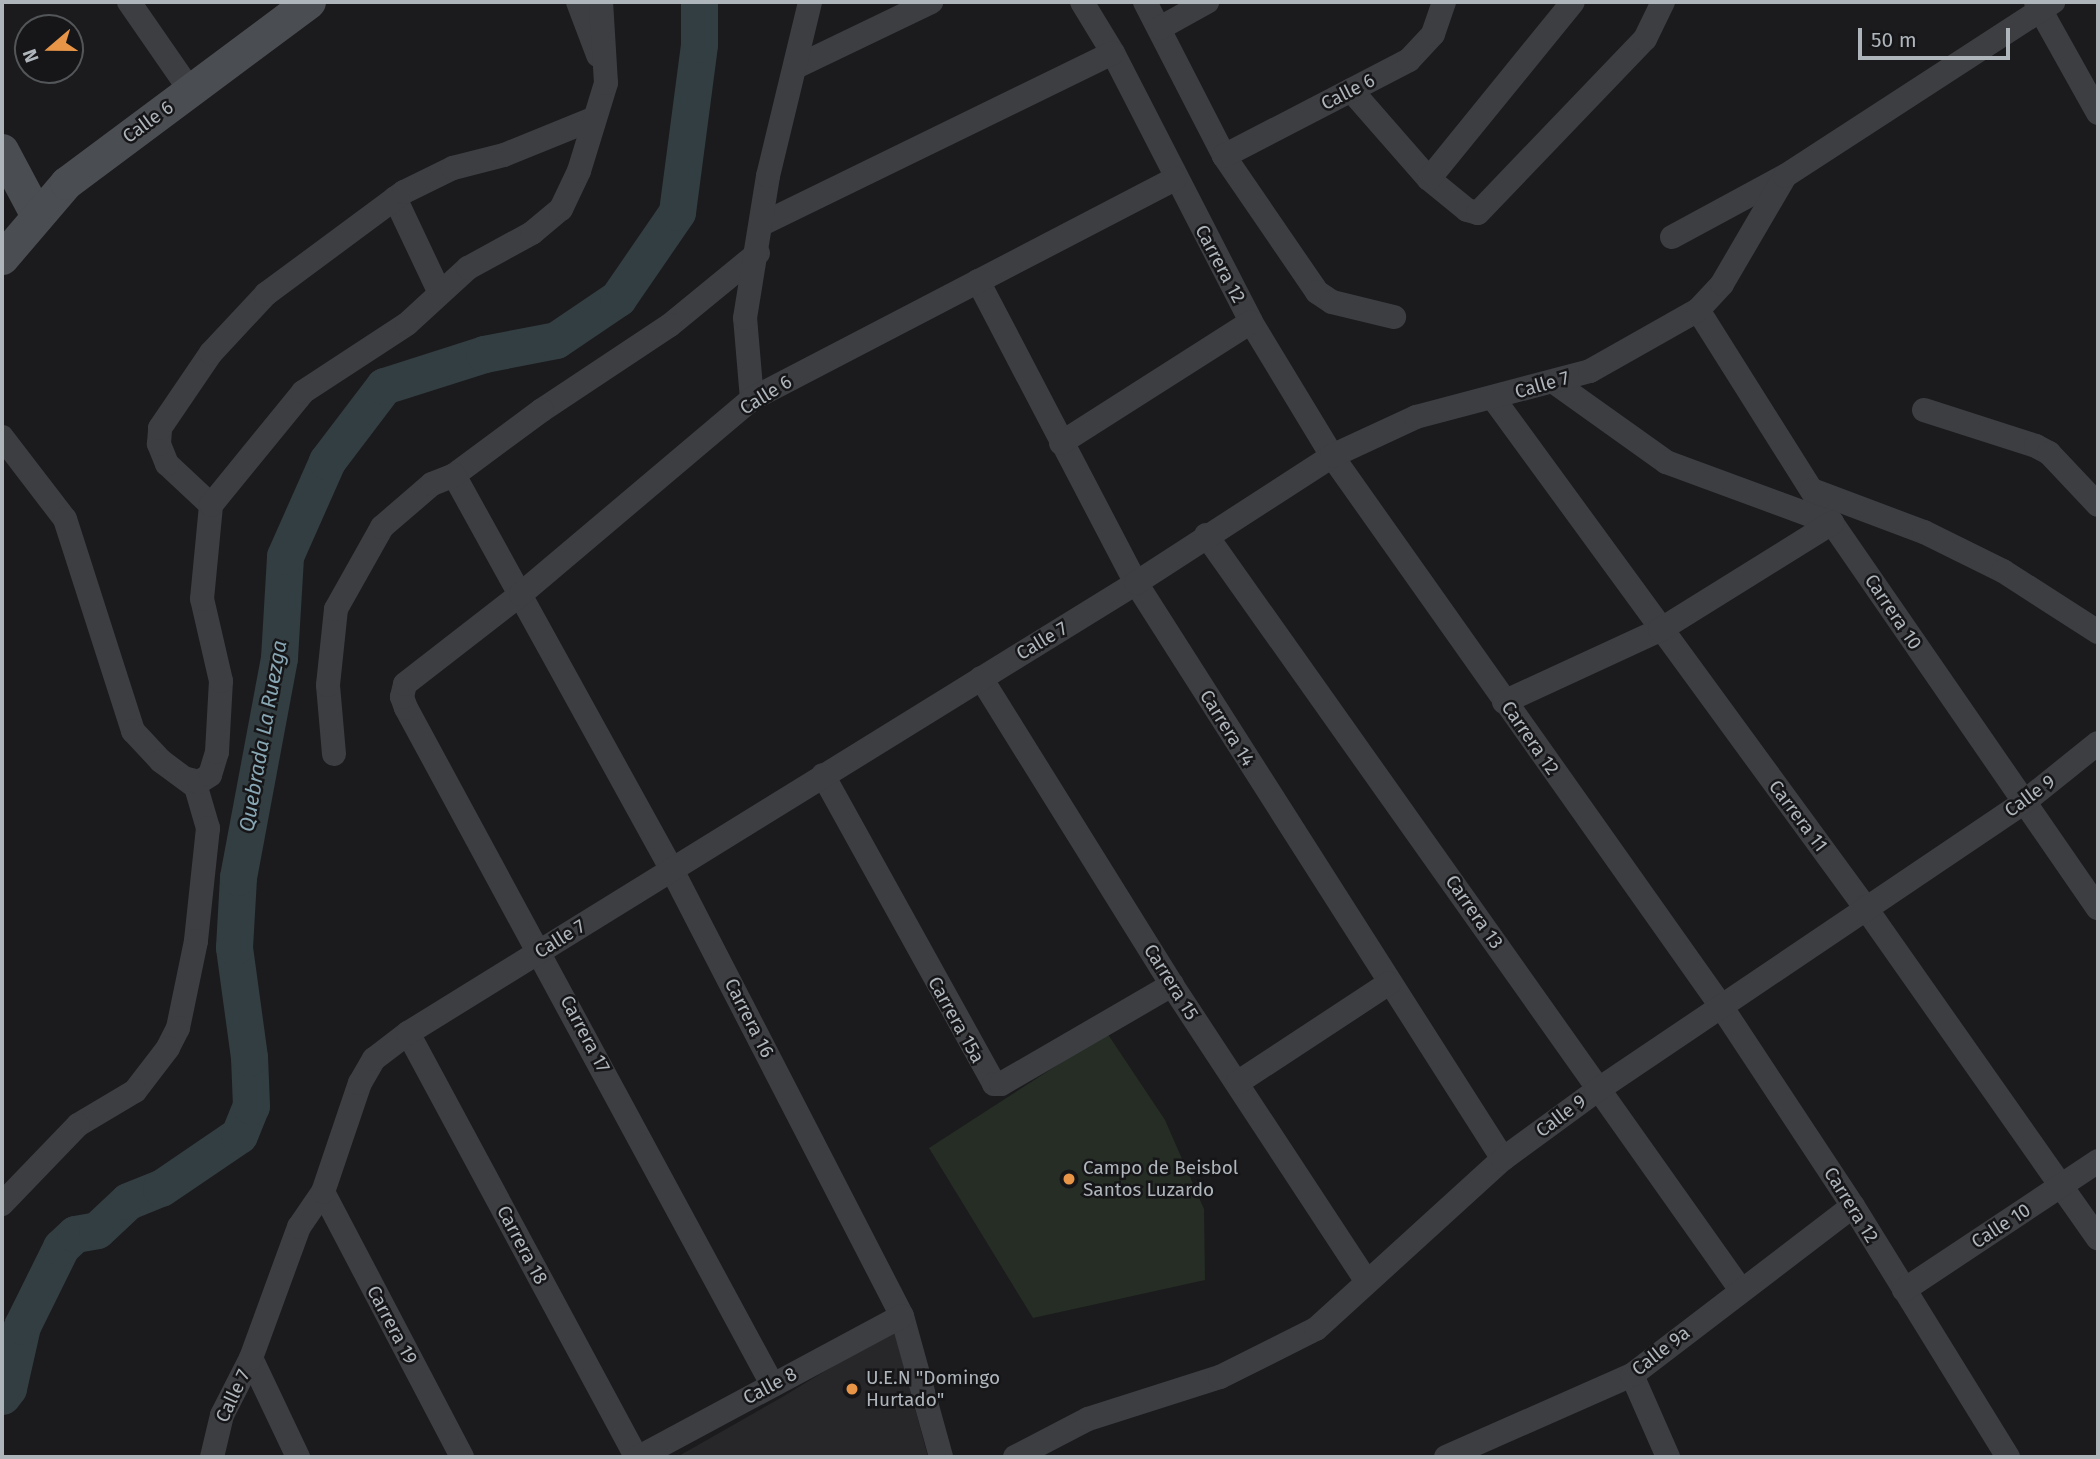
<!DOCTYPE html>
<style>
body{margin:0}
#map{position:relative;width:2100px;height:1459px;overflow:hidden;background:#1b1b1d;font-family:"Fira Sans",sans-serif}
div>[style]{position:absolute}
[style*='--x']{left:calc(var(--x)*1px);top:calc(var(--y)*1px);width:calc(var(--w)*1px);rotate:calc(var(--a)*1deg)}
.built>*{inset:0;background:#27272a}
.green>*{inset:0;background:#252d25}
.river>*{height:37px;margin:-18.5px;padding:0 18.5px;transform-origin:18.5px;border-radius:18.5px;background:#333e42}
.street>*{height:24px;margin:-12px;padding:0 12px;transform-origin:12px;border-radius:12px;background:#3c3e42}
.secondary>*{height:33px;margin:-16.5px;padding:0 16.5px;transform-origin:16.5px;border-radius:16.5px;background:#4a4d51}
.dots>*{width:19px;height:19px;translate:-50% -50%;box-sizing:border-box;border:4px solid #161618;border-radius:50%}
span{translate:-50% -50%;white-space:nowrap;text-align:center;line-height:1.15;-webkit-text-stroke:5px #161618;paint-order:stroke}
.street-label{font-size:19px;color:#aeb5bb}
.poi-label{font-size:19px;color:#aeb5bb}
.left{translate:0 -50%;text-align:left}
.water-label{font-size:21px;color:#88a7b4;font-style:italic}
.frame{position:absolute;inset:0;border:4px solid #aeb5bb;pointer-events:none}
.north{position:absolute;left:14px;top:14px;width:70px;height:70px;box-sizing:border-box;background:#161618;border:2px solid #535659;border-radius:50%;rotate:250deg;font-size:19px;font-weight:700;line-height:28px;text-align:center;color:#aeb5bb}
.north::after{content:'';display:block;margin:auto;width:24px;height:32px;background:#e89548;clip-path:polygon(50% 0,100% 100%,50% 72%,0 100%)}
.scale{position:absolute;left:1858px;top:28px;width:152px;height:32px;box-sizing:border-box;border:4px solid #aeb5bb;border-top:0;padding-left:9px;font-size:21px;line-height:24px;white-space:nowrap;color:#aeb5bb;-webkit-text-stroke:5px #161618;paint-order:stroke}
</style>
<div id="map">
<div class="built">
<i style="clip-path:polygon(894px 1329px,928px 1457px,677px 1457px,784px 1396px)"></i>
</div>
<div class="green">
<i style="clip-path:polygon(1107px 1033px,1165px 1120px,1204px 1209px,1205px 1280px,1033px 1318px,929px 1148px)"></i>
</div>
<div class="river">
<i style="--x:2;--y:1396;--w:10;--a:-53"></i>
<i style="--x:8;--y:1388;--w:64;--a:-77.3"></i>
<i style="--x:22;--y:1326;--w:88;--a:-63.7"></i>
<i style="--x:61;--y:1247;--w:19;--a:-43"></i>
<i style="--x:75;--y:1234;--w:22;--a:-10"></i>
<i style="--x:97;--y:1230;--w:42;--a:-43.1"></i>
<i style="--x:128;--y:1201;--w:35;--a:-22"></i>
<i style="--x:161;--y:1188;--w:94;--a:-34.2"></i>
<i style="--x:239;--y:1135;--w:31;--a:-68"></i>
<i style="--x:251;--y:1106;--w:49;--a:-92.3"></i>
<i style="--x:249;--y:1057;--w:111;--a:-97.8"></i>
<i style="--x:234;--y:947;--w:70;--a:-86.7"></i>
<i style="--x:238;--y:877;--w:223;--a:-79.4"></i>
<i style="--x:279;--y:658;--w:102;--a:-86.6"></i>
<i style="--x:285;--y:556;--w:104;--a:-66.1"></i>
<i style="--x:327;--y:461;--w:94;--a:-52.8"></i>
<i style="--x:384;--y:386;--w:105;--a:-17.7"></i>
<i style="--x:484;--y:354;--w:73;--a:-11"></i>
<i style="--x:556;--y:340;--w:75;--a:-34.1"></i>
<i style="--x:618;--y:298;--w:104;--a:-55.5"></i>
<i style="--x:677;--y:212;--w:169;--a:-82.5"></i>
<i style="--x:699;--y:44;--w:42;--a:-90"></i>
</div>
<div class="street">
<i style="--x:129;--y:2;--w:107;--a:55.3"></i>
<i style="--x:578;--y:2;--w:57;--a:69.3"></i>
<i style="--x:1082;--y:2;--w:60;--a:58.7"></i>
<i style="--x:1113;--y:53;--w:302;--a:62.8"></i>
<i style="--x:1251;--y:322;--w:157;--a:58.8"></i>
<i style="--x:1332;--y:456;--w:674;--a:54.73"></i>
<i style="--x:1721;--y:1006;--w:240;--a:56.6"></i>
<i style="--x:1853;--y:1206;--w:295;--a:58.3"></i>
<i style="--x:1145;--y:2;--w:173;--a:62.8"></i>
<i style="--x:1224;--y:156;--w:165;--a:55.6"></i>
<i style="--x:1317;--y:292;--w:18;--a:34"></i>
<i style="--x:1332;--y:302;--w:64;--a:13.6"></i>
<i style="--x:2036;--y:2;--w:127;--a:60.8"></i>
<i style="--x:1160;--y:28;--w:54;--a:-29"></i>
<i style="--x:798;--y:66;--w:148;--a:-25.7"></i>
<i style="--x:1351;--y:90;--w:118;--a:48.8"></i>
<i style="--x:1429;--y:179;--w:49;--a:39.2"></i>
<i style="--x:1467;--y:210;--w:11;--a:15"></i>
<i style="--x:1478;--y:213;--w:241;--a:-46.2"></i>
<i style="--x:1645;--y:39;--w:41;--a:-64.1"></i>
<i style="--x:1224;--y:156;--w:208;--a:-27.4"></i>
<i style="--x:1409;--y:60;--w:35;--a:-47"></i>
<i style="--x:1433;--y:34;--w:34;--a:-71"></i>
<i style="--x:1429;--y:179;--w:228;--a:-50.9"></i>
<i style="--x:395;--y:198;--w:103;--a:64.7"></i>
<i style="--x:762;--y:224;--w:390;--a:-26"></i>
<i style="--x:1672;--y:237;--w:128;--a:-28.4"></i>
<i style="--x:758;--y:253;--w:114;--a:140.7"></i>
<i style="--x:670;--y:325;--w:154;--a:146.4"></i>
<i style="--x:542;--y:410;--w:109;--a:143.5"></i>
<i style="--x:454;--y:475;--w:451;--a:61.1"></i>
<i style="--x:672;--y:870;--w:502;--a:62.72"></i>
<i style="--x:902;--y:1316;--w:146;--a:74.5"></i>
<i style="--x:978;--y:281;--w:341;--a:62.4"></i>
<i style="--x:1136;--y:583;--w:683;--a:57.5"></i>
<i style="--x:1698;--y:310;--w:252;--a:57.8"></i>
<i style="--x:1832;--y:523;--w:468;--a:55.4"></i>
<i style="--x:1554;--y:382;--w:138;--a:35.5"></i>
<i style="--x:1666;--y:462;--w:177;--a:20.2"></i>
<i style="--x:1493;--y:398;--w:630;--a:53.84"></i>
<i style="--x:1865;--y:907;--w:405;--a:54.9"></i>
<i style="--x:752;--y:399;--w:81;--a:-94.9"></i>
<i style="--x:745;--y:318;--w:144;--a:-80.8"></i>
<i style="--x:768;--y:176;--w:179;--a:-76.4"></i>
<i style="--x:1924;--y:410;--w:118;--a:17.8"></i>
<i style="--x:2036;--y:446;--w:15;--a:28"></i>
<i style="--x:2049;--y:453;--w:71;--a:46.7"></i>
<i style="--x:2;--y:437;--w:103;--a:52.5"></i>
<i style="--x:65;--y:519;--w:223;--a:72.2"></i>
<i style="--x:133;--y:731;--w:41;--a:47"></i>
<i style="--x:161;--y:761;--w:44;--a:36.6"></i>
<i style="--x:196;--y:787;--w:43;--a:73.7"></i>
<i style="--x:208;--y:828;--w:114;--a:96.1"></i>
<i style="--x:196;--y:941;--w:89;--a:101.7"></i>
<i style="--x:178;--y:1028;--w:22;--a:117"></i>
<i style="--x:168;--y:1048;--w:54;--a:127.5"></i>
<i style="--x:135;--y:1091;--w:66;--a:149.2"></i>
<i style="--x:78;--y:1125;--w:110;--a:133.9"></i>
<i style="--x:1061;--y:443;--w:225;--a:-32.5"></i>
<i style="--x:1812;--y:490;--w:120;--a:20.6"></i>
<i style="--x:1924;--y:532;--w:88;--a:26.3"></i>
<i style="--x:2003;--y:571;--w:113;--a:32.7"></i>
<i style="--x:211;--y:505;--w:60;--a:-137"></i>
<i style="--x:167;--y:464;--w:22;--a:-112"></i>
<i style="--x:159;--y:444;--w:16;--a:-86"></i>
<i style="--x:160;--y:428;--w:91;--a:-55.8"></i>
<i style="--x:211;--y:353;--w:81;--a:-47"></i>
<i style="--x:266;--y:294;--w:172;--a:-36.5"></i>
<i style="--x:404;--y:192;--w:55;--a:-26.1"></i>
<i style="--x:453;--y:168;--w:53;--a:-14.3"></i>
<i style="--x:504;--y:155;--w:98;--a:-22.1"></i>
<i style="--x:1206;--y:535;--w:925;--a:54.68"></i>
<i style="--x:981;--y:678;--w:362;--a:58.1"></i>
<i style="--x:1172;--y:985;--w:355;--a:56.7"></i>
<i style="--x:1504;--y:702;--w:172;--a:-24.8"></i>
<i style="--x:1660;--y:630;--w:203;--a:-31.9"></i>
<i style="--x:334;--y:754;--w:69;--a:-95"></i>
<i style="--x:328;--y:685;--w:76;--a:-84"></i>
<i style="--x:336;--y:609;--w:94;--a:-60.7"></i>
<i style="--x:382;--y:527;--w:66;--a:-40.7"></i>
<i style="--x:432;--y:484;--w:24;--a:-22"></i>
<i style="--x:823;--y:775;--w:353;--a:61"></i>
<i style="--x:994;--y:1084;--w:7;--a:0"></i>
<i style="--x:1001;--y:1084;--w:198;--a:-30.1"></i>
<i style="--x:187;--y:779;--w:12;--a:14"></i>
<i style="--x:199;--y:782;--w:13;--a:-32"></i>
<i style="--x:210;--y:775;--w:24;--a:-73"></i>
<i style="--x:217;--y:752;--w:71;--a:-86.8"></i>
<i style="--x:221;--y:681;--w:84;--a:-103"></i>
<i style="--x:202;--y:599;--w:94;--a:-84.5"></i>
<i style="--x:211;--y:505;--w:146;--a:-50.8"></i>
<i style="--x:303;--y:392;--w:124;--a:-33.2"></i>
<i style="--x:407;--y:324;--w:83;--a:-42.6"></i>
<i style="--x:468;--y:268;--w:73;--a:-28.7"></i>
<i style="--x:532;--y:233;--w:38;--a:-40"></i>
<i style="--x:561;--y:209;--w:42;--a:-64.7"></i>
<i style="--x:579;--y:171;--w:92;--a:-72.9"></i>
<i style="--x:606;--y:83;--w:81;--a:-93.5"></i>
<i style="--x:408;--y:1033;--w:481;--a:61.7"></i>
<i style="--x:1237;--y:1083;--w:182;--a:-33.3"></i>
<i style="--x:323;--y:1192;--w:299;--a:62.3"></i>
<i style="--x:1904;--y:1290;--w:233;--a:-33.6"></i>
<i style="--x:251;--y:1358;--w:110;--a:64.6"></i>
<i style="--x:1632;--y:1375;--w:90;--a:66.3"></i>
<i style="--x:772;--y:1384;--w:769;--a:-118.43"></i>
<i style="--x:406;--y:708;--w:12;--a:-110"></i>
<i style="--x:402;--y:697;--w:13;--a:-77"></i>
<i style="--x:405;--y:684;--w:147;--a:-37.8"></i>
<i style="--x:521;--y:594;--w:302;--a:-40.2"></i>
<i style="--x:752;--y:399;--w:477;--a:-27.5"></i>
<i style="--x:212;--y:1457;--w:43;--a:-76.6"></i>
<i style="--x:222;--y:1415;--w:64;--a:-63"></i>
<i style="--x:251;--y:1358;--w:140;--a:-69.9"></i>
<i style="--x:299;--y:1227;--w:42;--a:-55.6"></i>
<i style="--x:323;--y:1192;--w:115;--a:-71.3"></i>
<i style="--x:360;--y:1083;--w:28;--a:-60"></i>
<i style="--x:374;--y:1059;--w:43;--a:-37.4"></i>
<i style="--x:408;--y:1033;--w:856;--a:-31.72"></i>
<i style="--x:1136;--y:583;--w:234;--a:-32.9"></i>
<i style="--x:1332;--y:456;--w:93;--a:-24.9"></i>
<i style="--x:1416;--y:417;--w:180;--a:-14.8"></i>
<i style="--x:1590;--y:371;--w:124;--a:-29.5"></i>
<i style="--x:1698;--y:310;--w:35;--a:-47"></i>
<i style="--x:1722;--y:284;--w:125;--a:-59.7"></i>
<i style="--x:1785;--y:176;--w:320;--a:-33"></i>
<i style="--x:639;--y:1457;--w:298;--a:-28.2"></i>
<i style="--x:1015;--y:1457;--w:82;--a:-27.5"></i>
<i style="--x:1088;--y:1419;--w:139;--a:-17.7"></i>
<i style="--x:1220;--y:1377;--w:107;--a:-26.6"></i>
<i style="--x:1316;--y:1329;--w:253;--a:-42.3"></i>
<i style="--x:1503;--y:1159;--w:115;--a:-36.2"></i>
<i style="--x:1596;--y:1091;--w:515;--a:-34"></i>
<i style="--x:2023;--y:803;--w:96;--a:-38.7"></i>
<i style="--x:1446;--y:1457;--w:203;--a:-23.8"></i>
<i style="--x:1632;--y:1375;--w:278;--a:-37.4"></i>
</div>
<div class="secondary">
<i style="--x:2;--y:150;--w:72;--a:62"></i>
<i style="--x:2;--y:258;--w:99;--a:-49.5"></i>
<i style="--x:66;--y:183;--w:303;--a:-36.7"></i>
</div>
<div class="dots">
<i style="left:1069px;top:1179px;background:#e89548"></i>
<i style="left:852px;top:1389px;background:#e89548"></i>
</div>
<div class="street-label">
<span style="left:1348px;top:92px;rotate:-27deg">Calle 6</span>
<span style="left:148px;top:122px;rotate:-36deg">Calle 6</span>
<span style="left:1220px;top:264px;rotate:62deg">Carrera 12</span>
<span style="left:1542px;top:385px;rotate:-16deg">Calle 7</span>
<span style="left:766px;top:395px;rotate:-32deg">Calle 6</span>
<span style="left:1893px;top:612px;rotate:56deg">Carrera 10</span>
<span style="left:1042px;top:641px;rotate:-31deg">Calle 7</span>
<span style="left:1227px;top:728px;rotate:58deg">Carrera 14</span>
<span style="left:1530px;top:738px;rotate:55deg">Carrera 12</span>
<span style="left:2030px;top:796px;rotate:-36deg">Calle 9</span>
<span style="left:1798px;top:816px;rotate:53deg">Carrera 11</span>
<span style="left:1474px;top:912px;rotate:55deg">Carrera 13</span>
<span style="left:560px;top:939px;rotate:-32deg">Calle 7</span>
<span style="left:1171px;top:982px;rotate:58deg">Carrera 15</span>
<span style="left:749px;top:1018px;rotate:63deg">Carrera 16</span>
<span style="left:956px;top:1020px;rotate:61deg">Carrera 15a</span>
<span style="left:585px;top:1034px;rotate:62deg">Carrera 17</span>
<span style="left:1561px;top:1116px;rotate:-37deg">Calle 9</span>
<span style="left:1851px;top:1205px;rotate:58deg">Carrera 12</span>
<span style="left:2001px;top:1226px;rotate:-33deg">Calle 10</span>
<span style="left:522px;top:1245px;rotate:62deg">Carrera 18</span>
<span style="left:392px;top:1325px;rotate:62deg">Carrera 19</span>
<span style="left:1661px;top:1351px;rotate:-38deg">Calle 9a</span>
<span style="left:770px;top:1386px;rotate:-28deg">Calle 8</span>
<span style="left:233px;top:1396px;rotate:-65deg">Calle 7</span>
</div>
<div class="poi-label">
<span class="left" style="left:1083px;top:1179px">Campo de Beisbol<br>Santos Luzardo</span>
<span class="left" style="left:866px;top:1389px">U.E.N "Domingo<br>Hurtado"</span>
</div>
<div class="water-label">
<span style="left:263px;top:736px;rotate:-80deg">Quebrada La Ruezga</span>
</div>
<div class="frame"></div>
<div class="north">N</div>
<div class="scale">50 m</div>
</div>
